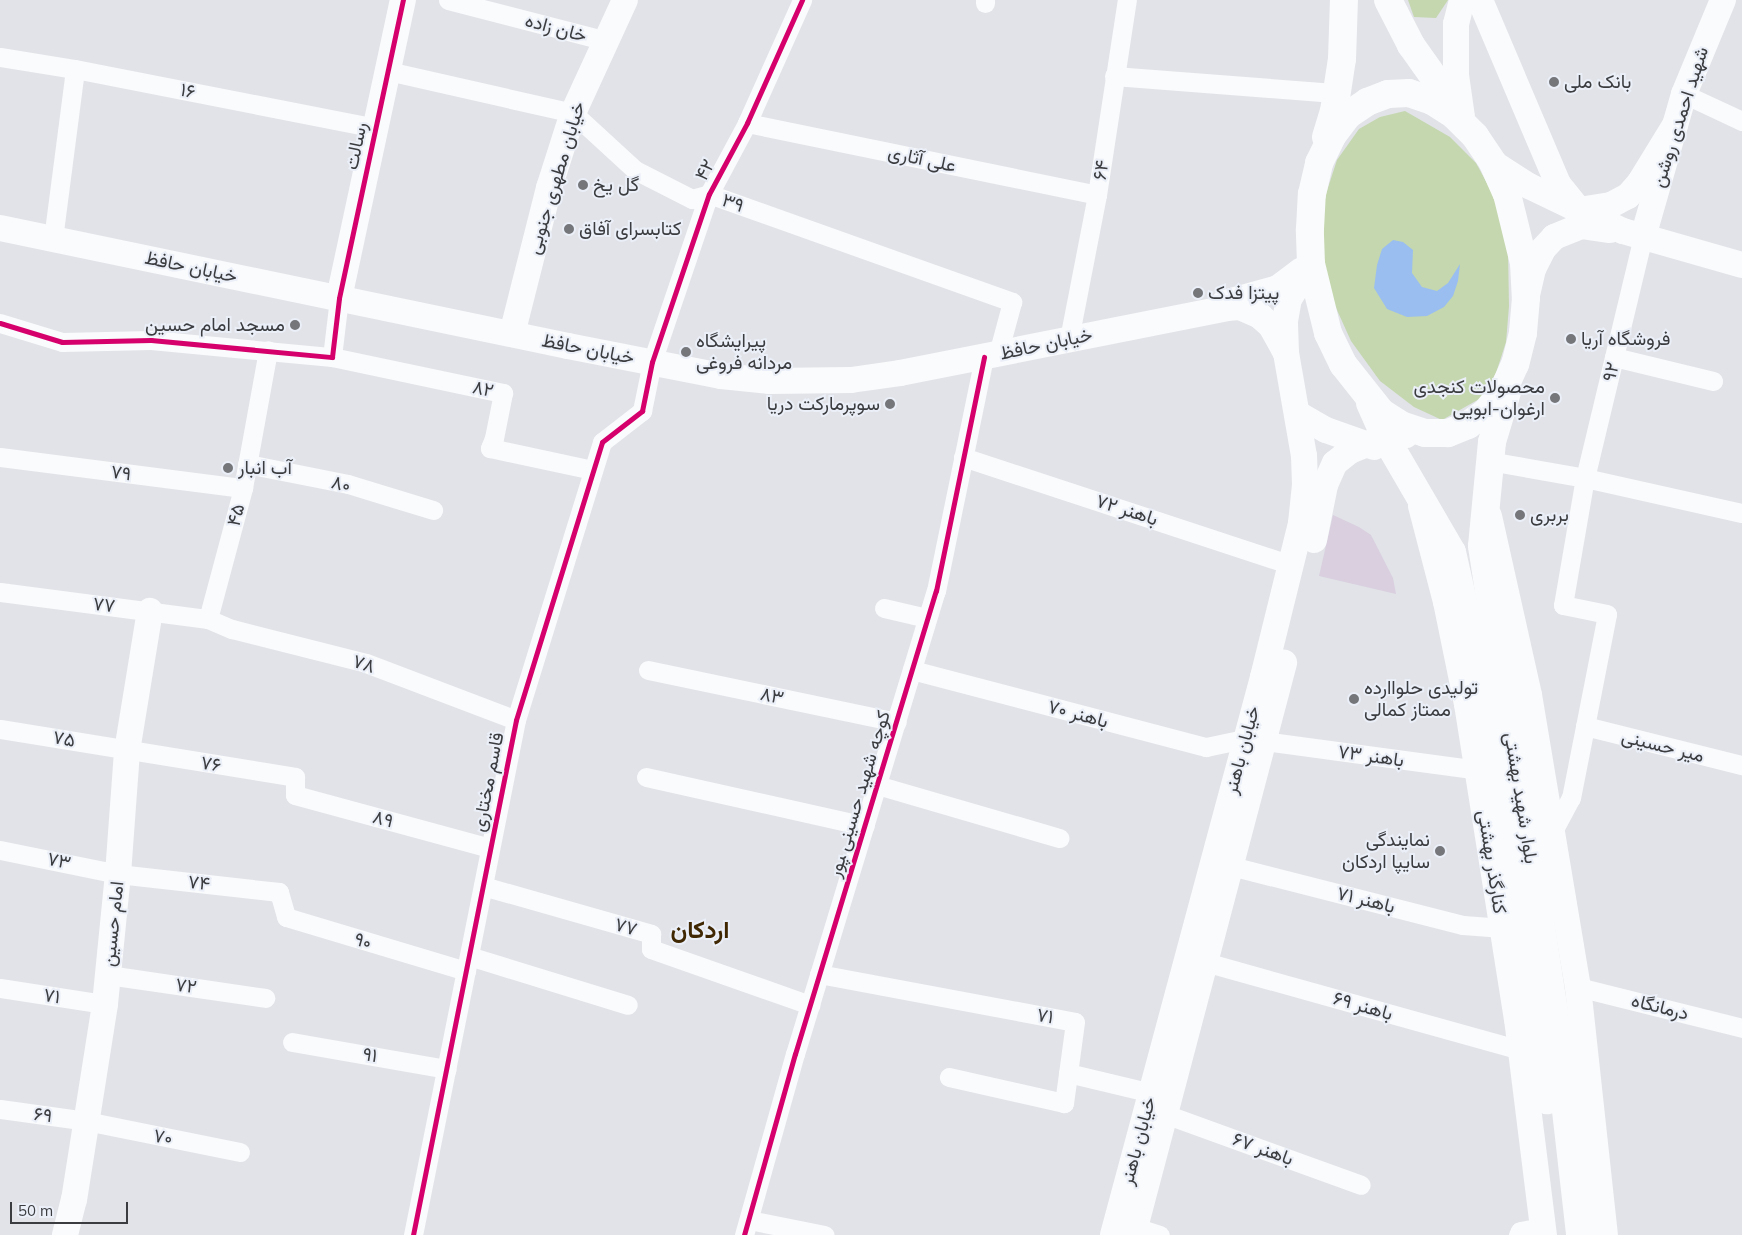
<!DOCTYPE html>
<meta charset="utf-8">
<style>
body{margin:0}
#map{position:relative;width:1742px;height:1235px;overflow:hidden;background:#e1e3e8;font-family:Mulish,Vazirmatn,sans-serif}
div>[style]{position:absolute}
[style*='--x']{left:calc(var(--x)*1px);top:calc(var(--y)*1px);width:calc(var(--w)*1px);rotate:calc(var(--a)*1deg)}
.green>*{inset:0;background:#c4d7ae}
.water>*{inset:0;background:#9abef0}
.building>*{inset:0;background:#d9cfdf}
.street>*{height:19px;margin:-9.5px;padding:0 9.5px;transform-origin:9.5px;border-radius:9.5px;background:#fafbfc}
.secondary>*{height:26px;margin:-13px;padding:0 13px;transform-origin:13px;border-radius:13px;background:#fafbfc}
.primary>*{height:28px;margin:-14px;padding:0 14px;transform-origin:14px;border-radius:14px;background:#fafbfc}
.cycleway>*{height:5px;margin:-2.5px;padding:0 2.5px;transform-origin:2.5px;border-radius:2.5px;background:#d6006c}
.dots>*{width:14px;height:14px;translate:-50% -50%;box-sizing:border-box;border:2px solid #ebeff8;border-radius:50%}
span{translate:-50% -50%;white-space:nowrap;text-align:center;line-height:1.15;-webkit-text-stroke:4px #ebeff8;paint-order:stroke}
.street-label{font-size:19px;color:#3a3c3f}
.poi-label{font-size:19px;color:#3a3c3f}
.left{translate:0 -50%;text-align:left}
.right{translate:-100% -50%;text-align:right}
.district-label{font-size:24px;color:#402804;font-weight:700}
.scale{position:absolute;left:10px;top:1202px;width:118px;height:22px;box-sizing:border-box;border:2px solid #3a3c3f;border-top:0;padding-left:6px;font-size:15px;line-height:18px;white-space:nowrap;color:#3a3c3f;-webkit-text-stroke:4px #ebeff8;paint-order:stroke}
</style>
<div id="map">
<div class="green">
<i style="clip-path:polygon(1408px 0,1448px 0,1436px 18px,1414px 17px)"></i>
<i style="clip-path:polygon(1405px 111px,1450px 137px,1476px 163px,1494px 196px,1508px 251px,1509px 306px,1506px 342px,1496px 373px,1481px 398px,1442px 420px,1414px 407px,1380px 381px,1351px 341px,1332px 299px,1322px 253px,1323px 203px,1337px 160px,1359px 129px,1380px 117px)"></i>
</div>
<div class="water">
<i style="clip-path:polygon(1393px 240px,1403px 242px,1413px 250px,1412px 273px,1422px 287px,1437px 291px,1448px 283px,1460px 264px,1458px 281px,1453px 296px,1444px 307px,1427px 316px,1407px 317px,1387px 309px,1374px 288px,1377px 265px,1382px 249px)"></i>
</div>
<div class="building">
<i style="clip-path:polygon(1333px 515px,1359px 527px,1371px 535px,1393px 578px,1396px 594px,1319px 576px)"></i>
</div>
<div class="street">
<i style="--x:448;--y:0;--w:163;--a:14.5"></i>
<i style="--x:985;--y:3;--w:3;--a:-90"></i>
<i style="--x:0;--y:57;--w:76;--a:9.1"></i>
<i style="--x:75;--y:69;--w:306;--a:11.1"></i>
<i style="--x:388;--y:71;--w:190;--a:12.8"></i>
<i style="--x:573;--y:113;--w:84;--a:42.6"></i>
<i style="--x:635;--y:170;--w:64;--a:27"></i>
<i style="--x:692;--y:199;--w:18;--a:-16"></i>
<i style="--x:709;--y:194;--w:322;--a:19.6"></i>
<i style="--x:1012;--y:302;--w:54;--a:105.1"></i>
<i style="--x:1114;--y:76;--w:224;--a:4.4"></i>
<i style="--x:1684;--y:94;--w:64;--a:25"></i>
<i style="--x:747;--y:123;--w:357;--a:11.6"></i>
<i style="--x:53;--y:239;--w:171;--a:-82.6"></i>
<i style="--x:0;--y:323;--w:65;--a:17"></i>
<i style="--x:62;--y:342;--w:89;--a:-1.3"></i>
<i style="--x:151;--y:340;--w:182;--a:5.4"></i>
<i style="--x:332;--y:357;--w:59;--a:-83.2"></i>
<i style="--x:1069;--y:339;--w:147;--a:-79"></i>
<i style="--x:1097;--y:195;--w:197;--a:-81.3"></i>
<i style="--x:332;--y:357;--w:175;--a:11.9"></i>
<i style="--x:503;--y:393;--w:46;--a:101.3"></i>
<i style="--x:494;--y:438;--w:11;--a:112"></i>
<i style="--x:490;--y:448;--w:105;--a:12.1"></i>
<i style="--x:1614;--y:357;--w:102;--a:13.6"></i>
<i style="--x:0;--y:457;--w:245;--a:7.3"></i>
<i style="--x:963;--y:457;--w:345;--a:18.2"></i>
<i style="--x:1489;--y:461;--w:97;--a:10"></i>
<i style="--x:1585;--y:478;--w:248;--a:-76.5"></i>
<i style="--x:247;--y:464;--w:103;--a:11.2"></i>
<i style="--x:348;--y:484;--w:89;--a:17"></i>
<i style="--x:0;--y:592;--w:210;--a:7.4"></i>
<i style="--x:208;--y:619;--w:26;--a:23"></i>
<i style="--x:232;--y:629;--w:138;--a:14.2"></i>
<i style="--x:366;--y:663;--w:160;--a:20.8"></i>
<i style="--x:884;--y:608;--w:44;--a:13.1"></i>
<i style="--x:208;--y:619;--w:136;--a:-75"></i>
<i style="--x:243;--y:488;--w:140;--a:-79.7"></i>
<i style="--x:648;--y:670;--w:254;--a:11.8"></i>
<i style="--x:912;--y:670;--w:304;--a:14.7"></i>
<i style="--x:1206;--y:747;--w:40;--a:-12"></i>
<i style="--x:1585;--y:726;--w:162;--a:14"></i>
<i style="--x:0;--y:729;--w:299;--a:9.2"></i>
<i style="--x:295;--y:777;--w:18;--a:90"></i>
<i style="--x:295;--y:795;--w:202;--a:15.2"></i>
<i style="--x:1264;--y:741;--w:216;--a:7.7"></i>
<i style="--x:646;--y:777;--w:224;--a:12.6"></i>
<i style="--x:877;--y:785;--w:190;--a:16.2"></i>
<i style="--x:1552;--y:833;--w:40;--a:-62"></i>
<i style="--x:1571;--y:798;--w:187;--a:-78.9"></i>
<i style="--x:1607;--y:614;--w:45;--a:-168.4"></i>
<i style="--x:1563;--y:605;--w:129;--a:-80.2"></i>
<i style="--x:1585;--y:478;--w:161;--a:12.6"></i>
<i style="--x:0;--y:850;--w:120;--a:11.5"></i>
<i style="--x:118;--y:874;--w:162;--a:6.4"></i>
<i style="--x:279;--y:892;--w:26;--a:74"></i>
<i style="--x:286;--y:917;--w:188;--a:16.7"></i>
<i style="--x:1231;--y:866;--w:239;--a:14.3"></i>
<i style="--x:1463;--y:925;--w:40;--a:4.3"></i>
<i style="--x:483;--y:886;--w:175;--a:15.9"></i>
<i style="--x:651;--y:934;--w:15;--a:90"></i>
<i style="--x:651;--y:949;--w:169;--a:19.4"></i>
<i style="--x:469;--y:956;--w:166;--a:17.1"></i>
<i style="--x:1205;--y:962;--w:328;--a:15.6"></i>
<i style="--x:819;--y:974;--w:260;--a:10.6"></i>
<i style="--x:1075;--y:1022;--w:82;--a:97.7"></i>
<i style="--x:1064;--y:1103;--w:118;--a:-167.3"></i>
<i style="--x:108;--y:975;--w:159;--a:8.3"></i>
<i style="--x:1578;--y:987;--w:169;--a:14"></i>
<i style="--x:0;--y:988;--w:106;--a:8.7"></i>
<i style="--x:292;--y:1042;--w:157;--a:9.9"></i>
<i style="--x:1068;--y:1073;--w:85;--a:13.5"></i>
<i style="--x:0;--y:1109;--w:87;--a:7.9"></i>
<i style="--x:86;--y:1121;--w:157;--a:11.4"></i>
<i style="--x:1165;--y:1114;--w:208;--a:19.9"></i>
<i style="--x:749;--y:1220;--w:77;--a:11.2"></i>
<i style="--x:1135;--y:1227;--w:26;--a:18"></i>
<i style="--x:413;--y:1235;--w:525;--a:-78.69"></i>
<i style="--x:516;--y:720;--w:291;--a:-72.8"></i>
<i style="--x:602;--y:442;--w:51;--a:-37.8"></i>
<i style="--x:642;--y:411;--w:50;--a:-78.5"></i>
<i style="--x:652;--y:362;--w:177;--a:-71.3"></i>
<i style="--x:709;--y:194;--w:81;--a:-61.8"></i>
<i style="--x:747;--y:123;--w:135;--a:-65.9"></i>
<i style="--x:744;--y:1235;--w:188;--a:-74.3"></i>
<i style="--x:795;--y:1054;--w:484;--a:-73.1"></i>
<i style="--x:936;--y:591;--w:239;--a:-78.4"></i>
<i style="--x:1518;--y:1235;--w:4;--a:-63"></i>
<i style="--x:1520;--y:1231;--w:23;--a:-10"></i>
</div>
<div class="secondary">
<i style="--x:1462;--y:0;--w:25;--a:104"></i>
<i style="--x:1456;--y:24;--w:51;--a:90"></i>
<i style="--x:1456;--y:75;--w:42;--a:81.9"></i>
<i style="--x:1480;--y:0;--w:200;--a:67"></i>
<i style="--x:1558;--y:184;--w:33;--a:51"></i>
<i style="--x:1579;--y:210;--w:32;--a:-9"></i>
<i style="--x:1611;--y:205;--w:19;--a:-28"></i>
<i style="--x:1628;--y:196;--w:18;--a:-49"></i>
<i style="--x:1640;--y:182;--w:67;--a:-58.4"></i>
<i style="--x:1493;--y:163;--w:43;--a:32.6"></i>
<i style="--x:1529;--y:186;--w:104;--a:25.6"></i>
<i style="--x:1623;--y:231;--w:124;--a:15.9"></i>
<i style="--x:0;--y:228;--w:580;--a:11.74"></i>
<i style="--x:568;--y:346;--w:156;--a:11.1"></i>
<i style="--x:721;--y:376;--w:48;--a:5.9"></i>
<i style="--x:769;--y:381;--w:82;--a:-0.7"></i>
<i style="--x:851;--y:380;--w:49;--a:-8.1"></i>
<i style="--x:900;--y:373;--w:333;--a:-11.2"></i>
<i style="--x:1227;--y:308;--w:13;--a:-4"></i>
<i style="--x:1240;--y:307;--w:22;--a:24"></i>
<i style="--x:1260;--y:316;--w:15;--a:42"></i>
<i style="--x:1271;--y:326;--w:31;--a:61"></i>
<i style="--x:1643;--y:237;--w:149;--a:-74"></i>
<i style="--x:1684;--y:94;--w:102;--a:-67.5"></i>
<i style="--x:1527;--y:295;--w:27;--a:-77"></i>
<i style="--x:1533;--y:269;--w:22;--a:-63"></i>
<i style="--x:1543;--y:249;--w:16;--a:-47"></i>
<i style="--x:1554;--y:237;--w:29;--a:-22"></i>
<i style="--x:1581;--y:226;--w:29;--a:8"></i>
<i style="--x:339;--y:298;--w:305;--a:-77.9"></i>
<i style="--x:1224;--y:303;--w:56;--a:-15.5"></i>
<i style="--x:1278;--y:288;--w:30;--a:-37"></i>
<i style="--x:512;--y:334;--w:151;--a:-75.8"></i>
<i style="--x:549;--y:188;--w:79;--a:-72.3"></i>
<i style="--x:573;--y:113;--w:124;--a:-65.3"></i>
<i style="--x:1298;--y:414;--w:32;--a:30"></i>
<i style="--x:1326;--y:430;--w:51;--a:19.5"></i>
<i style="--x:1421;--y:506;--w:99;--a:75.4"></i>
<i style="--x:1446;--y:602;--w:104;--a:78.4"></i>
<i style="--x:1467;--y:704;--w:319;--a:81"></i>
<i style="--x:1517;--y:1019;--w:218;--a:82.9"></i>
<i style="--x:1489;--y:516;--w:183;--a:77.4"></i>
<i style="--x:1529;--y:695;--w:296;--a:80.5"></i>
<i style="--x:1578;--y:987;--w:249;--a:83.8"></i>
<i style="--x:1314;--y:540;--w:56;--a:-78.7"></i>
<i style="--x:1325;--y:485;--w:24;--a:-66"></i>
<i style="--x:1335;--y:463;--w:19;--a:-39"></i>
<i style="--x:1350;--y:451;--w:38;--a:-22"></i>
<i style="--x:1385;--y:437;--w:21;--a:-5"></i>
<i style="--x:65;--y:1235;--w:36;--a:-76"></i>
<i style="--x:74;--y:1200;--w:198;--a:-81"></i>
<i style="--x:105;--y:1004;--w:131;--a:-84.3"></i>
<i style="--x:118;--y:874;--w:123;--a:-85.8"></i>
<i style="--x:127;--y:751;--w:142;--a:-80.7"></i>
<i style="--x:1113;--y:1235;--w:578;--a:-74.95"></i>
<i style="--x:1263;--y:677;--w:159;--a:-76.1"></i>
<i style="--x:1301;--y:523;--w:39;--a:-84"></i>
<i style="--x:1305;--y:484;--w:28;--a:-92"></i>
<i style="--x:1304;--y:456;--w:105;--a:-99.9"></i>
<i style="--x:1286;--y:353;--w:32;--a:-92"></i>
<i style="--x:1285;--y:321;--w:22;--a:-80"></i>
<i style="--x:1289;--y:299;--w:41;--a:-57.8"></i>
<i style="--x:1133;--y:1235;--w:592;--a:-75.21"></i>
</div>
<div class="primary">
<i style="--x:1388;--y:0;--w:51;--a:62.9"></i>
<i style="--x:1411;--y:45;--w:85;--a:54.6"></i>
<i style="--x:1409;--y:93;--w:24;--a:19"></i>
<i style="--x:1432;--y:101;--w:26;--a:32"></i>
<i style="--x:1454;--y:115;--w:30;--a:45"></i>
<i style="--x:1475;--y:136;--w:32;--a:56"></i>
<i style="--x:1493;--y:163;--w:34;--a:66"></i>
<i style="--x:1507;--y:194;--w:71;--a:76.2"></i>
<i style="--x:1524;--y:263;--w:35;--a:87"></i>
<i style="--x:1526;--y:298;--w:35;--a:95"></i>
<i style="--x:1523;--y:333;--w:32;--a:104"></i>
<i style="--x:1515;--y:364;--w:30;--a:114"></i>
<i style="--x:1503;--y:391;--w:27;--a:129"></i>
<i style="--x:1486;--y:412;--w:22;--a:144"></i>
<i style="--x:1468;--y:425;--w:22;--a:158"></i>
<i style="--x:1448;--y:433;--w:23;--a:180"></i>
<i style="--x:1425;--y:433;--w:23;--a:-162"></i>
<i style="--x:1403;--y:426;--w:26;--a:-148"></i>
<i style="--x:1381;--y:412;--w:61;--a:-128.4"></i>
<i style="--x:1343;--y:364;--w:34;--a:-116"></i>
<i style="--x:1328;--y:333;--w:71;--a:-103.8"></i>
<i style="--x:1311;--y:264;--w:35;--a:-92"></i>
<i style="--x:1310;--y:229;--w:35;--a:-87"></i>
<i style="--x:1312;--y:194;--w:32;--a:-77"></i>
<i style="--x:1319;--y:163;--w:30;--a:-64"></i>
<i style="--x:1332;--y:136;--w:26;--a:-53"></i>
<i style="--x:1348;--y:115;--w:23;--a:-34"></i>
<i style="--x:1367;--y:102;--w:22;--a:-21"></i>
<i style="--x:1388;--y:94;--w:21;--a:-3"></i>
<i style="--x:1326;--y:137;--w:27;--a:-73"></i>
<i style="--x:1334;--y:111;--w:53;--a:-81.3"></i>
<i style="--x:1342;--y:59;--w:59;--a:-88.1"></i>
<i style="--x:1507;--y:392;--w:52;--a:106.7"></i>
<i style="--x:1492;--y:442;--w:104;--a:95.5"></i>
<i style="--x:1482;--y:546;--w:483;--a:81.2"></i>
<i style="--x:1556;--y:1023;--w:213;--a:83.5"></i>
<i style="--x:1370;--y:403;--w:37;--a:66"></i>
<i style="--x:1385;--y:437;--w:133;--a:59.8"></i>
<i style="--x:1452;--y:552;--w:132;--a:77.3"></i>
<i style="--x:1481;--y:681;--w:93;--a:79.4"></i>
<i style="--x:1498;--y:772;--w:332;--a:81.5"></i>
</div>
<div class="cycleway">
<i style="--x:0;--y:323;--w:65;--a:17"></i>
<i style="--x:62;--y:342;--w:89;--a:-1.3"></i>
<i style="--x:151;--y:340;--w:182;--a:5.4"></i>
<i style="--x:332;--y:357;--w:59;--a:-83.2"></i>
<i style="--x:339;--y:298;--w:305;--a:-77.9"></i>
<i style="--x:413;--y:1235;--w:525;--a:-78.69"></i>
<i style="--x:516;--y:720;--w:291;--a:-72.8"></i>
<i style="--x:602;--y:442;--w:51;--a:-37.8"></i>
<i style="--x:642;--y:411;--w:50;--a:-78.5"></i>
<i style="--x:652;--y:362;--w:177;--a:-71.3"></i>
<i style="--x:709;--y:194;--w:81;--a:-61.8"></i>
<i style="--x:747;--y:123;--w:135;--a:-65.9"></i>
<i style="--x:744;--y:1235;--w:188;--a:-74.3"></i>
<i style="--x:795;--y:1054;--w:484;--a:-73.1"></i>
<i style="--x:936;--y:591;--w:239;--a:-78.4"></i>
</div>
<div class="dots">
<i style="left:1554px;top:82px;background:#74767a"></i>
<i style="left:583px;top:185px;background:#74767a"></i>
<i style="left:569px;top:229px;background:#74767a"></i>
<i style="left:1198px;top:293px;background:#74767a"></i>
<i style="left:295px;top:325px;background:#74767a"></i>
<i style="left:1571px;top:339px;background:#74767a"></i>
<i style="left:686px;top:352px;background:#74767a"></i>
<i style="left:1555px;top:398px;background:#74767a"></i>
<i style="left:890px;top:404px;background:#74767a"></i>
<i style="left:228px;top:468px;background:#74767a"></i>
<i style="left:1520px;top:515px;background:#74767a"></i>
<i style="left:1354px;top:699px;background:#74767a"></i>
<i style="left:1440px;top:851px;background:#74767a"></i>
</div>
<div class="street-label">
<span style="left:556px;top:28px;rotate:15deg">خان زاده</span>
<span style="left:188px;top:91px;rotate:11deg">۱۶</span>
<span style="left:1680px;top:117px;rotate:-72deg">شهید احمدی روشن</span>
<span style="left:356px;top:146px;rotate:-78deg">رسالت</span>
<span style="left:922px;top:159px;rotate:12deg">علی آثاری</span>
<span style="left:705px;top:170px;rotate:-62deg">۴۲</span>
<span style="left:1101px;top:170px;rotate:-82deg">۶۴</span>
<span style="left:556px;top:178px;rotate:-73deg">خیابان مطهری جنوبی</span>
<span style="left:733px;top:203px;rotate:19deg">۳۹</span>
<span style="left:191px;top:267px;rotate:12deg">خیابان حافظ</span>
<span style="left:1046px;top:344px;rotate:-12deg">خیابان حافظ</span>
<span style="left:588px;top:349px;rotate:11deg">خیابان حافظ</span>
<span style="left:1611px;top:372px;rotate:-76deg">۹۲</span>
<span style="left:483px;top:389px;rotate:12deg">۸۲</span>
<span style="left:121px;top:473px;rotate:7deg">۷۹</span>
<span style="left:341px;top:484px;rotate:13deg">۸۰</span>
<span style="left:1127px;top:510px;rotate:18deg">باهنر ۷۲</span>
<span style="left:236px;top:515px;rotate:-75deg">۴۵</span>
<span style="left:104px;top:605px;rotate:7deg">۷۷</span>
<span style="left:364px;top:664px;rotate:18deg">۷۸</span>
<span style="left:772px;top:696px;rotate:12deg">۸۳</span>
<span style="left:1078px;top:714px;rotate:15deg">باهنر ۷۰</span>
<span style="left:64px;top:739px;rotate:10deg">۷۵</span>
<span style="left:1663px;top:746px;rotate:14deg">میر حسینی</span>
<span style="left:1242px;top:750px;rotate:-75deg">خیابان باهنر</span>
<span style="left:1371px;top:756px;rotate:8deg">باهنر ۷۳</span>
<span style="left:211px;top:764px;rotate:9deg">۷۶</span>
<span style="left:488px;top:782px;rotate:-79deg">قاسم مختاری</span>
<span style="left:859px;top:794px;rotate:-73deg">کوچه شهید حسینی ‍پور</span>
<span style="left:1521px;top:798px;rotate:81deg">بلوار شهید بهشتی</span>
<span style="left:383px;top:819px;rotate:15deg">۸۹</span>
<span style="left:59px;top:861px;rotate:12deg">۷۳</span>
<span style="left:1492px;top:862px;rotate:81deg">کنارگذر بهشتی</span>
<span style="left:199px;top:883px;rotate:7deg">۷۴</span>
<span style="left:1366px;top:900px;rotate:14deg">باهنر ۷۱</span>
<span style="left:113px;top:924px;rotate:-84deg">امام حسین</span>
<span style="left:626px;top:927px;rotate:16deg">۷۷</span>
<span style="left:363px;top:941px;rotate:17deg">۹۰</span>
<span style="left:186px;top:986px;rotate:8deg">۷۲</span>
<span style="left:52px;top:996px;rotate:9deg">۷۱</span>
<span style="left:1363px;top:1006px;rotate:16deg">باهنر ۶۹</span>
<span style="left:1660px;top:1007px;rotate:14deg">درمانگاه</span>
<span style="left:1045px;top:1016px;rotate:11deg">۷۱</span>
<span style="left:370px;top:1055px;rotate:10deg">۹۱</span>
<span style="left:43px;top:1115px;rotate:8deg">۶۹</span>
<span style="left:163px;top:1137px;rotate:11deg">۷۰</span>
<span style="left:1138px;top:1141px;rotate:-75deg">خیابان باهنر</span>
<span style="left:1263px;top:1149px;rotate:20deg">باهنر ۶۷</span>
</div>
<div class="poi-label">
<span class="left" style="left:1564px;top:82px">بانک ملی</span>
<span class="left" style="left:593px;top:185px">گل یخ</span>
<span class="left" style="left:579px;top:229px">کتابسرای آفاق</span>
<span class="left" style="left:1208px;top:293px">پیتزا فدک</span>
<span class="right" style="left:285px;top:325px">مسجد امام حسین</span>
<span class="left" style="left:1581px;top:339px">فروشگاه آریا</span>
<span class="left" style="left:696px;top:352px">پیرایشگاه<br>مردانه فروغی</span>
<span class="right" style="left:1545px;top:398px">محصولات کنجدی<br>ارغوان-ابویی</span>
<span class="right" style="left:880px;top:404px">سوپرمارکت دریا</span>
<span class="left" style="left:238px;top:468px">آب انبار</span>
<span class="left" style="left:1530px;top:515px">بربری</span>
<span class="left" style="left:1364px;top:699px">تولیدی حلواارده<br>ممتاز کمالی</span>
<span class="right" style="left:1430px;top:851px">نمایندگی<br>سایپا اردکان</span>
</div>
<div class="district-label">
<span style="left:700px;top:930px">اردکان</span>
</div>
<div class="scale">50 m</div>
</div>
